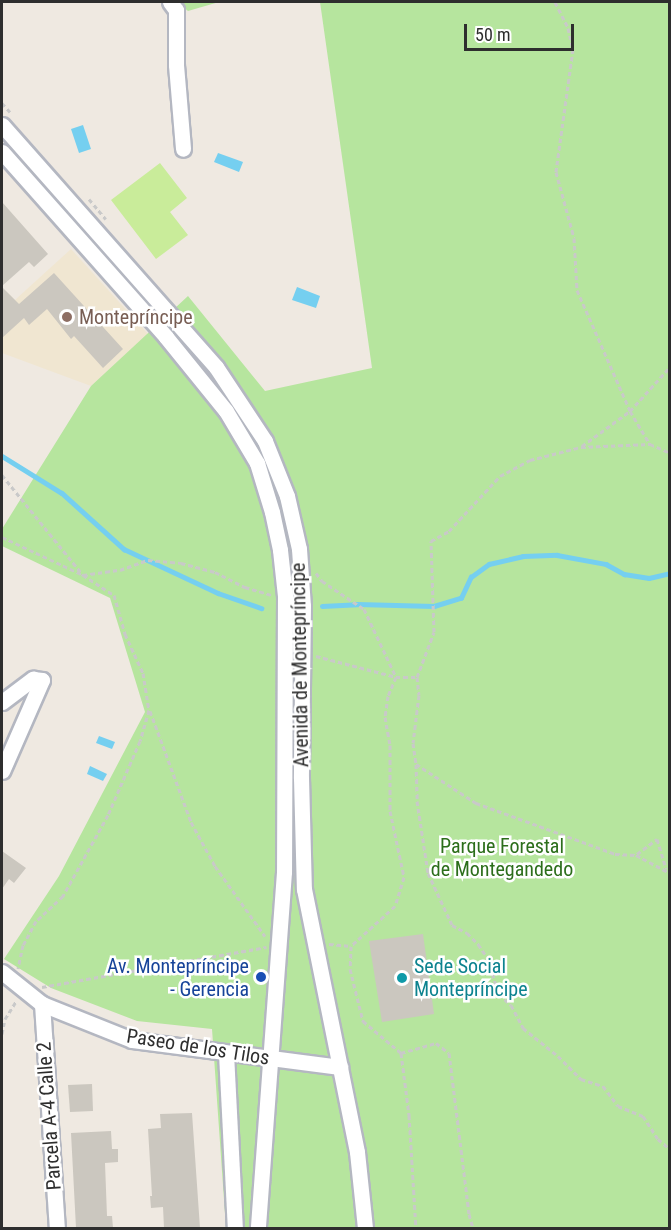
<!DOCTYPE html>
<meta charset="utf-8">
<style>
body{margin:0}
#map{position:relative;width:671px;height:1230px;overflow:hidden;background:#efe9e1;font-family:"Roboto Condensed",sans-serif}
div>[style]{position:absolute}
[style*='--x']{left:calc(var(--x)*1px);top:calc(var(--y)*1px);width:calc(var(--w)*1px);rotate:calc(var(--a)*1deg)}
.education>*{inset:0;background:#f0e6d1}
.green>*{inset:0;background:#b6e59e}
.pitch>*{inset:0;background:#c9ec9a}
.water>*{inset:0;background:#75cff0}
.stream>*{height:4.5px;margin:-2.25px;padding:0 2.25px;transform-origin:2.25px;border-radius:2.25px;background:#75cff0}
.building>*{inset:0;background:#cbc7bf}
.path>*{height:3px;margin-top:-1.5px;transform-origin:0;background:repeating-linear-gradient(90deg,#c9c9c9 0 4.5px,transparent 0 7.5px)}
.roads{filter:drop-shadow(2px 0 #b4b7c1) drop-shadow(-2px 0 #b4b7c1) drop-shadow(0 2px #b4b7c1) drop-shadow(0 -2px #b4b7c1)}
.minor>*{height:15px;margin:-7.5px;padding:0 7.5px;transform-origin:7.5px;border-radius:7.5px;background:#fff}
.dots>*{width:16px;height:16px;translate:-50% -50%;box-sizing:border-box;border:3px solid #fff;border-radius:50%}
span{translate:-50% -50%;white-space:nowrap;text-align:center;line-height:1.15;-webkit-text-stroke:5px #fff;paint-order:stroke}
.education-label{font-size:20px;color:#785e54}
.left{translate:0 -50%;text-align:left}
.street-label{font-size:20px;color:#2e2e2e}
.park-label{font-size:20px;color:#2c6e1b}
.transit-label{font-size:20px;color:#164399}
.right{translate:-100% -50%;text-align:right}
.culture-label{font-size:20px;color:#0d838f}
.frame{position:absolute;inset:0;border:3px solid #2e2e2e;pointer-events:none}
.scale{position:absolute;left:464px;top:24px;width:110px;height:27px;box-sizing:border-box;border:3px solid #2e2e2e;border-top:0;padding-left:8px;font-size:18px;line-height:21px;white-space:nowrap;color:#2e2e2e;-webkit-text-stroke:4px #fff;paint-order:stroke}
</style>
<div id="map">
<div class="education">
<i style="clip-path:polygon(71px 249px,148px 334px,91px 386px,2px 353px,2px 299px,8px 293px,15px 300px)"></i>
</div>
<div class="green">
<i style="clip-path:polygon(177px 2px,219px 2px,188px 11px)"></i>
<i style="clip-path:polygon(320px 2px,669px 2px,669px 1228px,226px 1228px,212px 1029px,137px 1021px,51px 988px,4px 959px,59px 876px,145px 712px,110px 598px,2px 546px,2px 529px,91px 386px,188px 296px,265px 391px,372px 368px)"></i>
</div>
<div class="pitch">
<i style="clip-path:polygon(160px 163px,187px 198px,170px 212px,188px 235px,156px 259px,111px 200px)"></i>
</div>
<div class="water">
<i style="clip-path:polygon(83px 125px,91px 149px,79px 153px,71px 129px)"></i>
<i style="clip-path:polygon(218px 153px,243px 162px,239px 172px,214px 162px)"></i>
<i style="clip-path:polygon(297px 287px,320px 296px,316px 308px,292px 300px)"></i>
<i style="clip-path:polygon(99px 736px,115px 742px,112px 749px,96px 743px)"></i>
<i style="clip-path:polygon(90px 766px,107px 774px,103px 781px,87px 774px)"></i>
</div>
<div class="stream">
<i style="--x:2;--y:456;--w:70;--a:31.7"></i>
<i style="--x:62;--y:493;--w:84;--a:42.1"></i>
<i style="--x:124;--y:549;--w:104;--a:25.1"></i>
<i style="--x:218;--y:593;--w:46;--a:19.2"></i>
<i style="--x:322;--y:606;--w:35;--a:-3"></i>
<i style="--x:357;--y:604;--w:77;--a:1.5"></i>
<i style="--x:434;--y:606;--w:28;--a:-17"></i>
<i style="--x:461;--y:598;--w:23;--a:-65"></i>
<i style="--x:471;--y:577;--w:22;--a:-36"></i>
<i style="--x:489;--y:564;--w:35;--a:-13"></i>
<i style="--x:523;--y:556;--w:34;--a:-2"></i>
<i style="--x:557;--y:555;--w:50;--a:10.4"></i>
<i style="--x:606;--y:564;--w:21;--a:29"></i>
<i style="--x:624;--y:574;--w:25;--a:9"></i>
<i style="--x:649;--y:578;--w:22;--a:-13"></i>
</div>
<div class="building">
<i style="clip-path:polygon(2px 202px,48px 254px,34px 267px,29px 262px,2px 286px)"></i>
<i style="clip-path:polygon(54px 273px,123px 349px,103px 368px,74px 336px,71px 339px,47px 309px,29px 325px,24px 318px,2px 338px,2px 287px,19px 304px)"></i>
<i style="clip-path:polygon(2px 851px,26px 868px,14px 883px,9px 879px,2px 889px)"></i>
<i style="clip-path:polygon(423px 934px,434px 1014px,382px 1022px,369px 941px)"></i>
<i style="clip-path:polygon(92px 1084px,93px 1111px,70px 1112px,68px 1085px)"></i>
<i style="clip-path:polygon(192px 1113px,200px 1228px,164px 1228px,163px 1207px,151px 1208px,150px 1196px,152px 1196px,148px 1129px,161px 1128px,160px 1114px)"></i>
<i style="clip-path:polygon(111px 1131px,112px 1149px,118px 1149px,118px 1162px,105px 1163px,107px 1216px,112px 1216px,113px 1228px,76px 1228px,71px 1133px)"></i>
</div>
<div class="path">
<i style="--x:555;--y:2;--w:29;--a:63"></i>
<i style="--x:568;--y:28;--w:22;--a:77"></i>
<i style="--x:573;--y:49;--w:124;--a:97.9"></i>
<i style="--x:556;--y:172;--w:68;--a:74.7"></i>
<i style="--x:574;--y:238;--w:52;--a:86.7"></i>
<i style="--x:577;--y:290;--w:132;--a:66.3"></i>
<i style="--x:630;--y:411;--w:39;--a:59"></i>
<i style="--x:650;--y:444;--w:22;--a:24"></i>
<i style="--x:2;--y:103;--w:12;--a:48"></i>
<i style="--x:89;--y:199;--w:26;--a:50"></i>
<i style="--x:582;--y:446;--w:59;--a:-36.1"></i>
<i style="--x:630;--y:411;--w:59;--a:-47.7"></i>
<i style="--x:2;--y:475;--w:129;--a:51"></i>
<i style="--x:83;--y:575;--w:37;--a:33"></i>
<i style="--x:114;--y:595;--w:41;--a:74.2"></i>
<i style="--x:125;--y:634;--w:43;--a:65.2"></i>
<i style="--x:143;--y:673;--w:37;--a:81"></i>
<i style="--x:149;--y:710;--w:32;--a:106"></i>
<i style="--x:140;--y:741;--w:81;--a:113.4"></i>
<i style="--x:108;--y:815;--w:93;--a:119.1"></i>
<i style="--x:63;--y:896;--w:37;--a:137"></i>
<i style="--x:36;--y:921;--w:27;--a:118"></i>
<i style="--x:23;--y:945;--w:24;--a:102"></i>
<i style="--x:2;--y:537;--w:89;--a:25.1"></i>
<i style="--x:83;--y:575;--w:37;--a:-8"></i>
<i style="--x:120;--y:570;--w:30;--a:-20"></i>
<i style="--x:148;--y:560;--w:33;--a:5"></i>
<i style="--x:181;--y:563;--w:35;--a:15"></i>
<i style="--x:215;--y:572;--w:34;--a:27"></i>
<i style="--x:245;--y:587;--w:28;--a:17"></i>
<i style="--x:316;--y:573;--w:10;--a:53"></i>
<i style="--x:322;--y:581;--w:50;--a:33.7"></i>
<i style="--x:364;--y:609;--w:75;--a:64.8"></i>
<i style="--x:396;--y:677;--w:21;--a:0"></i>
<i style="--x:417;--y:677;--w:18;--a:84"></i>
<i style="--x:419;--y:695;--w:48;--a:97.1"></i>
<i style="--x:413;--y:743;--w:21;--a:82"></i>
<i style="--x:416;--y:764;--w:72;--a:33"></i>
<i style="--x:476;--y:803;--w:148;--a:20.1"></i>
<i style="--x:615;--y:854;--w:21;--a:3"></i>
<i style="--x:636;--y:855;--w:38;--a:28"></i>
<i style="--x:316;--y:656;--w:83;--a:14.7"></i>
<i style="--x:396;--y:677;--w:21;--a:113"></i>
<i style="--x:388;--y:696;--w:21;--a:98"></i>
<i style="--x:385;--y:717;--w:28;--a:80"></i>
<i style="--x:390;--y:745;--w:66;--a:90"></i>
<i style="--x:390;--y:811;--w:67;--a:78"></i>
<i style="--x:404;--y:877;--w:30;--a:107"></i>
<i style="--x:395;--y:906;--w:59;--a:137.7"></i>
<i style="--x:351;--y:946;--w:23;--a:92"></i>
<i style="--x:350;--y:969;--w:54;--a:76"></i>
<i style="--x:363;--y:1021;--w:50;--a:40.1"></i>
<i style="--x:401;--y:1053;--w:63;--a:82.6"></i>
<i style="--x:409;--y:1115;--w:113;--a:86.5"></i>
<i style="--x:417;--y:677;--w:48;--a:-69.3"></i>
<i style="--x:434;--y:632;--w:91;--a:-91.9"></i>
<i style="--x:431;--y:541;--w:21;--a:-29"></i>
<i style="--x:449;--y:531;--w:75;--a:-47.2"></i>
<i style="--x:500;--y:476;--w:34;--a:-28"></i>
<i style="--x:530;--y:460;--w:53;--a:-14.3"></i>
<i style="--x:581;--y:447;--w:69;--a:-2.5"></i>
<i style="--x:150;--y:711;--w:118;--a:69.7"></i>
<i style="--x:191;--y:822;--w:50;--a:61.4"></i>
<i style="--x:215;--y:866;--w:86;--a:54.5"></i>
<i style="--x:416;--y:764;--w:37;--a:88"></i>
<i style="--x:417;--y:801;--w:73;--a:81.3"></i>
<i style="--x:428;--y:873;--w:57;--a:65.2"></i>
<i style="--x:452;--y:925;--w:17;--a:28"></i>
<i style="--x:467;--y:933;--w:16;--a:45"></i>
<i style="--x:478;--y:944;--w:18;--a:56"></i>
<i style="--x:488;--y:959;--w:37;--a:73"></i>
<i style="--x:499;--y:994;--w:16;--a:43"></i>
<i style="--x:511;--y:1005;--w:26;--a:62"></i>
<i style="--x:523;--y:1028;--w:45;--a:38.7"></i>
<i style="--x:558;--y:1056;--w:33;--a:45"></i>
<i style="--x:581;--y:1079;--w:23;--a:18"></i>
<i style="--x:603;--y:1086;--w:25;--a:53"></i>
<i style="--x:618;--y:1106;--w:27;--a:22"></i>
<i style="--x:643;--y:1116;--w:27;--a:57"></i>
<i style="--x:658;--y:1139;--w:16;--a:40"></i>
<i style="--x:637;--y:854;--w:25;--a:-37"></i>
<i style="--x:657;--y:839;--w:31;--a:73"></i>
<i style="--x:329;--y:944;--w:22;--a:5"></i>
<i style="--x:42;--y:987;--w:228;--a:-10.1"></i>
<i style="--x:2;--y:1034;--w:15;--a:-79"></i>
<i style="--x:5;--y:1019;--w:22;--a:-58"></i>
<i style="--x:401;--y:1053;--w:36;--a:-16"></i>
<i style="--x:436;--y:1043;--w:16;--a:38"></i>
<i style="--x:449;--y:1053;--w:162;--a:82.9"></i>
<i style="--x:469;--y:1214;--w:15;--a:74"></i>
</div>
<div class="roads">
<div class="minor">
<i style="--x:170;--y:2;--w:10;--a:53"></i>
<i style="--x:176;--y:10;--w:55;--a:90"></i>
<i style="--x:176;--y:65;--w:84;--a:85.2"></i>
<i style="--x:2;--y:125;--w:323;--a:48.5"></i>
<i style="--x:216;--y:367;--w:89;--a:56.5"></i>
<i style="--x:265;--y:441;--w:59;--a:68.2"></i>
<i style="--x:287;--y:496;--w:54;--a:77.2"></i>
<i style="--x:299;--y:549;--w:57;--a:86"></i>
<i style="--x:303;--y:606;--w:172;--a:90.7"></i>
<i style="--x:301;--y:778;--w:111;--a:88.5"></i>
<i style="--x:304;--y:889;--w:268;--a:78.6"></i>
<i style="--x:357;--y:1152;--w:76;--a:84"></i>
<i style="--x:2;--y:152;--w:247;--a:48.4"></i>
<i style="--x:166;--y:337;--w:95;--a:51"></i>
<i style="--x:226;--y:411;--w:61;--a:59.2"></i>
<i style="--x:257;--y:463;--w:51;--a:73"></i>
<i style="--x:272;--y:512;--w:39;--a:78"></i>
<i style="--x:280;--y:550;--w:46;--a:83.8"></i>
<i style="--x:285;--y:596;--w:276;--a:90.2"></i>
<i style="--x:284;--y:872;--w:357;--a:94.2"></i>
<i style="--x:2;--y:702;--w:39;--a:-37"></i>
<i style="--x:33;--y:679;--w:9;--a:6"></i>
<i style="--x:42;--y:680;--w:99;--a:113.7"></i>
<i style="--x:2;--y:972;--w:51;--a:38.7"></i>
<i style="--x:42;--y:1004;--w:97;--a:21.8"></i>
<i style="--x:132;--y:1040;--w:210;--a:7.4"></i>
<i style="--x:42;--y:1004;--w:225;--a:86.2"></i>
<i style="--x:226;--y:1053;--w:175;--a:87.1"></i>
</div>
</div>
<div class="dots">
<i style="left:67px;top:317px;background:#8d6e63"></i>
<i style="left:261px;top:977px;background:#1a4fb4"></i>
<i style="left:402px;top:978px;background:#0f9aa8"></i>
</div>
<div class="education-label">
<span class="left" style="left:79px;top:317px">Montepríncipe</span>
</div>
<div class="street-label">
<span style="left:300px;top:665px;rotate:-91deg">Avenida de Montepríncipe</span>
<span style="left:198px;top:1047px;rotate:9deg">Paseo de los Tilos</span>
<span style="left:49px;top:1116px;rotate:-94deg">Parcela A-4 Calle 2</span>
</div>
<div class="park-label">
<span style="left:502px;top:858px">Parque Forestal<br>de Montegandedo</span>
</div>
<div class="transit-label">
<span class="right" style="left:249px;top:978px">Av. Montepríncipe<br>- Gerencia</span>
</div>
<div class="culture-label">
<span class="left" style="left:414px;top:978px">Sede Social<br>Montepríncipe</span>
</div>
<div class="frame"></div>
<div class="scale">50 m</div>
</div>
